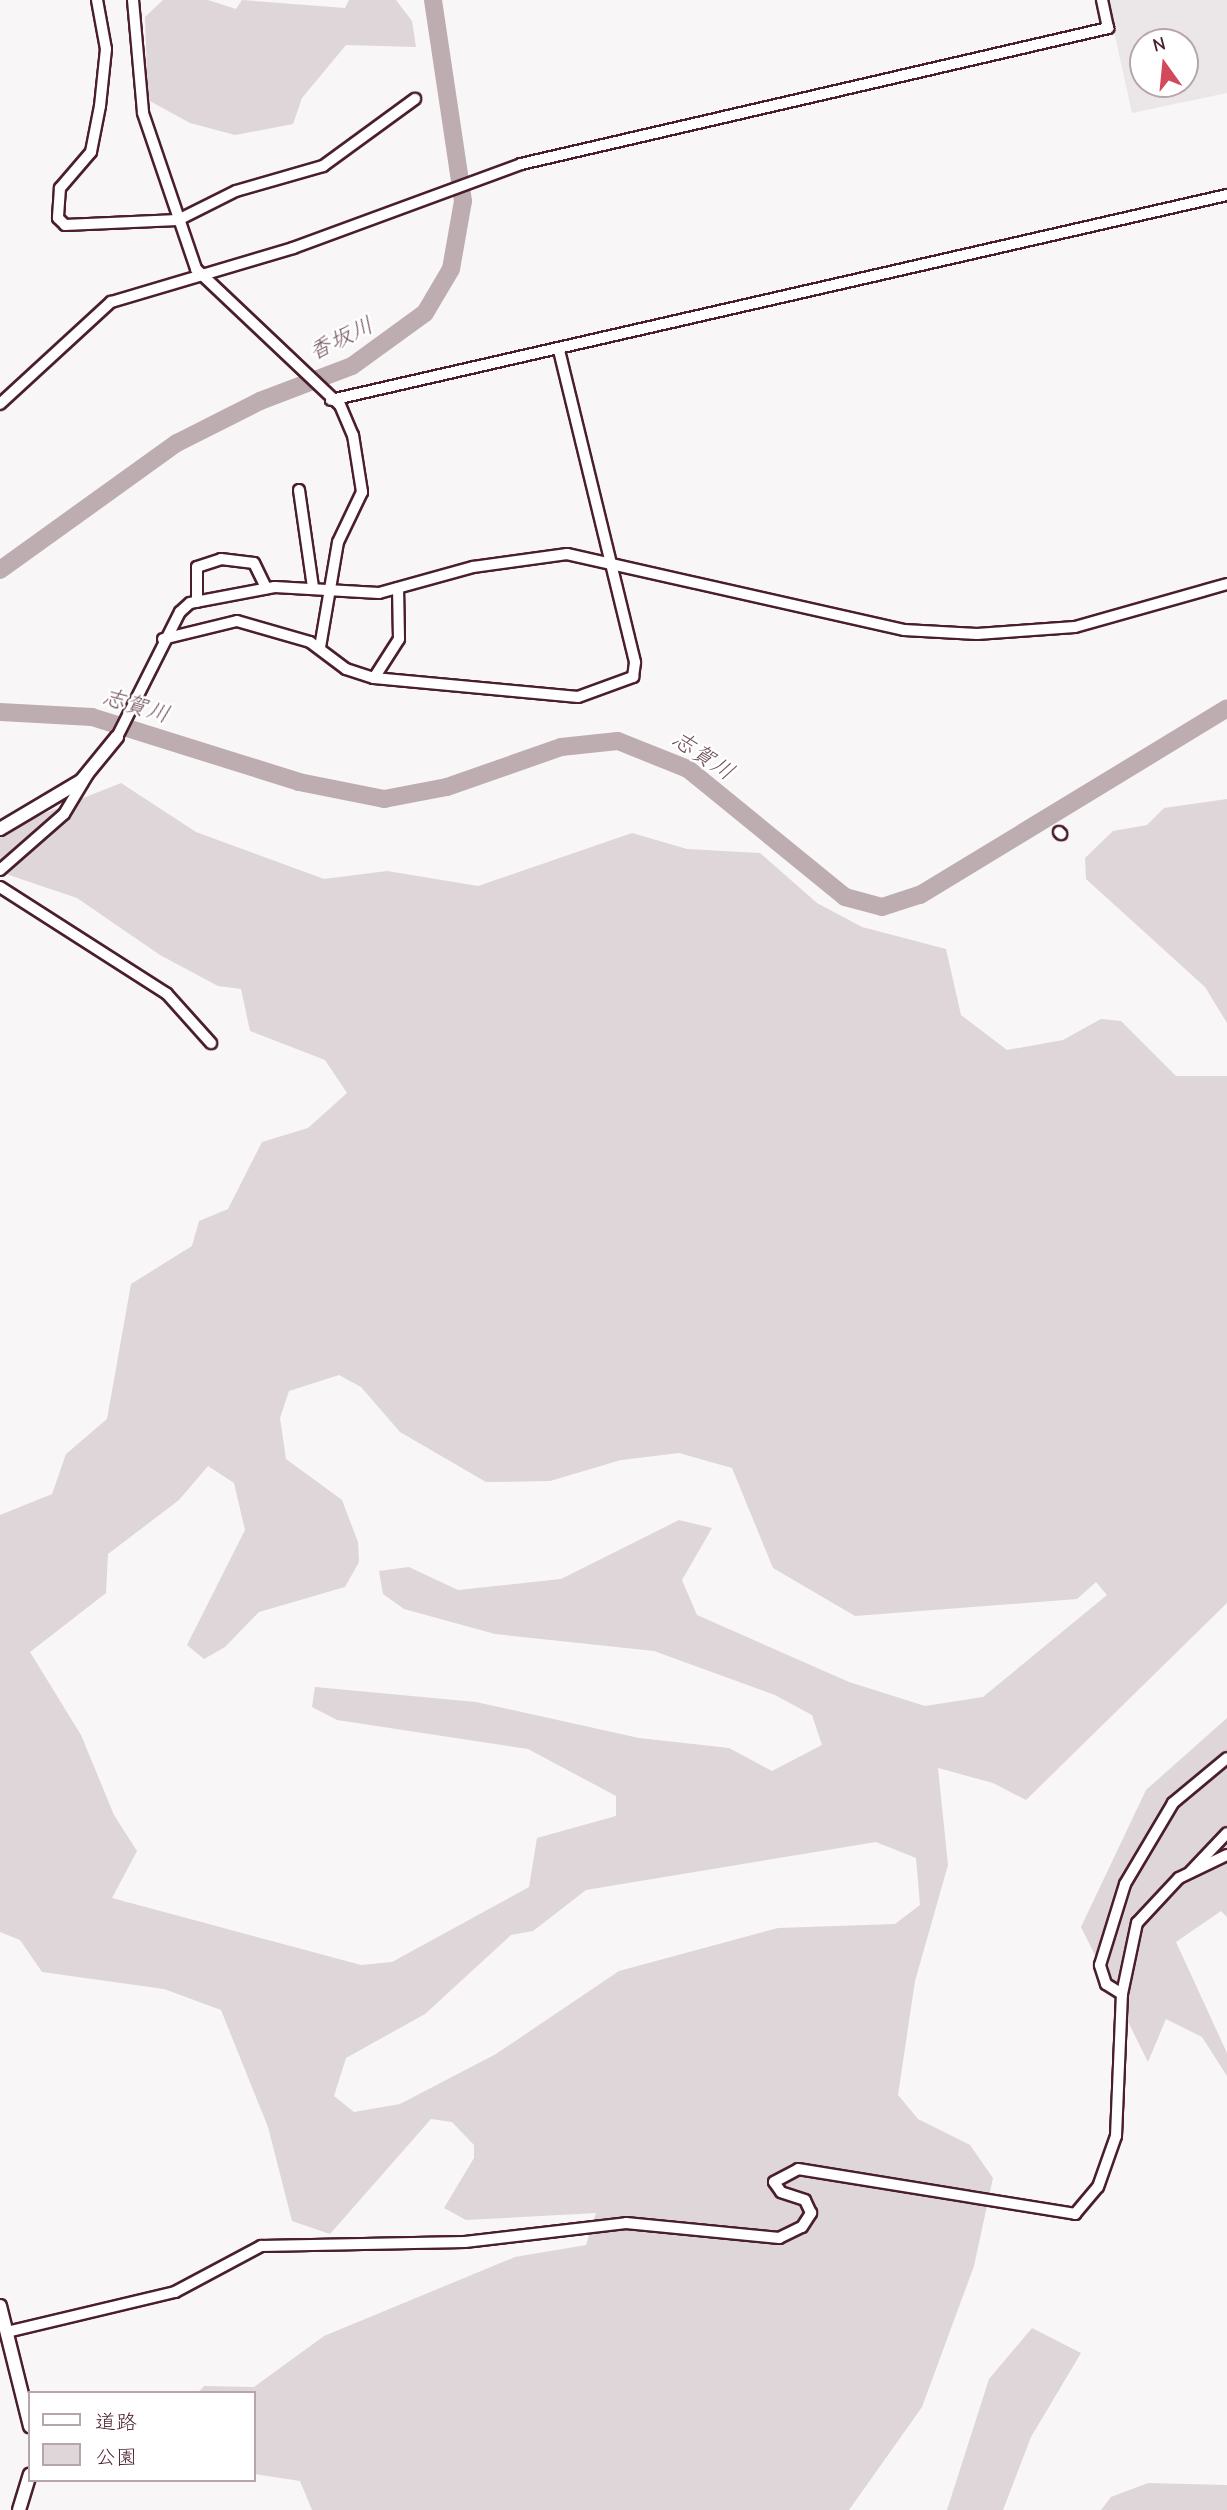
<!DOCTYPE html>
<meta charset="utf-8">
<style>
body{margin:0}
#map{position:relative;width:1227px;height:2510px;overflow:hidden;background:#f8f6f7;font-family:"Comic Neue","Klee One",sans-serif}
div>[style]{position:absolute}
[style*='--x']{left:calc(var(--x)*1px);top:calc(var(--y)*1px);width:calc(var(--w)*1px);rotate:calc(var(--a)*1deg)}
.built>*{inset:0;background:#ebe6e8}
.green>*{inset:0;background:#ded6d9}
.river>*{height:18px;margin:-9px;padding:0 9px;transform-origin:9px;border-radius:9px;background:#bdadb0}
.roads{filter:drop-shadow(2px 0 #4a1f2b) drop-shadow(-2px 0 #4a1f2b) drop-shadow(0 2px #4a1f2b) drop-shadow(0 -2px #4a1f2b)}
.minor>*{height:10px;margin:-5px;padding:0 5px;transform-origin:5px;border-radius:5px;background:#fff}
.tertiary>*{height:12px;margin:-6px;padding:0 6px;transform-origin:6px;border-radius:6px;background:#fff}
span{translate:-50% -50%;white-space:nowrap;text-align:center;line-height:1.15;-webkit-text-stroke:5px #fff;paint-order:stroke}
.water-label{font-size:23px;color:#72515a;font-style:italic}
.legend{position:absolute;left:28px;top:2391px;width:228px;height:91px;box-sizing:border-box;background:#fff;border:2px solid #b7a5aa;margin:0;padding:9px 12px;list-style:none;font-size:21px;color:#4a1f2b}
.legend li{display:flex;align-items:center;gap:14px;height:35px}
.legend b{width:35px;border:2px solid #b7a5aa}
.north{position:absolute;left:1129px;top:28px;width:70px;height:70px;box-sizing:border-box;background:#fff;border:2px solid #b7a5aa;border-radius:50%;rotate:345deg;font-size:19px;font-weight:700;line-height:28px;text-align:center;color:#4a1f2b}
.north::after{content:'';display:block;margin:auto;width:24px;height:32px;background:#d1495b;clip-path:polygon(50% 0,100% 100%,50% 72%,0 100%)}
</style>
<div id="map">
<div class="built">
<i style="clip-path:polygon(evenodd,1107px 0,1227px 0,1227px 93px,1132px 113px,1107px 0,1143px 42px,1185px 42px,1185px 84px,1143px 84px,1143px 42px)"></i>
</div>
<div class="green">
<i style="clip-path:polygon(163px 0,208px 0,236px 9px,242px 0,345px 8px,349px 0,396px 0,412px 21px,416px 47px,346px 45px,302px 98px,293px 124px,235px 135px,190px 123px,148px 100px,145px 17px)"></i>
<i style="clip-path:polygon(evenodd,121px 783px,196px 832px,324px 879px,387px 871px,478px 886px,632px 833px,687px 849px,760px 853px,817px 903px,862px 927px,946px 949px,961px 1015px,1007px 1050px,1063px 1040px,1101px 1019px,1121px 1021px,1176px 1076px,1227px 1076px,1227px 1603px,1026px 1800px,993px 1783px,938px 1768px,948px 1865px,915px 1981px,898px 2095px,918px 2119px,970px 2145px,993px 2178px,974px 2266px,922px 2407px,849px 2510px,312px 2510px,300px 2481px,254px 2474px,254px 2393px,198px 2393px,204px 2386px,254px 2387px,324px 2336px,515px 2257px,586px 2245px,596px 2213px,466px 2220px,444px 2208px,474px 2158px,474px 2145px,452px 2122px,431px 2119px,330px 2234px,292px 2221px,268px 2127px,221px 2010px,164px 1989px,42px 1972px,20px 1940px,0 1932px,0 1515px,52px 1494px,66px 1454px,107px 1419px,131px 1284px,192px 1246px,199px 1221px,228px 1209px,262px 1142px,308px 1128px,347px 1093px,325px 1060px,250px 1031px,241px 989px,218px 986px,160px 955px,77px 898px,0 872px,0 831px,121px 783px,339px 1375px,361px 1387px,400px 1432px,486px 1482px,550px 1481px,621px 1460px,679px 1453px,732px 1468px,773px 1568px,855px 1616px,1077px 1599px,1096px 1582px,1107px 1595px,983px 1697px,925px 1706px,849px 1682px,697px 1615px,682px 1580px,712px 1528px,679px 1520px,561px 1579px,458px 1590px,409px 1567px,379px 1571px,383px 1594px,404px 1609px,495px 1634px,654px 1651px,775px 1695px,812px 1715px,822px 1745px,772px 1771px,729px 1748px,639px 1738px,476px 1702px,315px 1687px,312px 1707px,337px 1720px,528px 1749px,616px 1796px,616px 1816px,537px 1838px,529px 1887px,392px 1962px,361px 1965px,112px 1898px,137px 1851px,114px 1815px,81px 1735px,30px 1652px,106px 1593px,108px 1554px,179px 1500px,208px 1466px,234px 1483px,245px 1530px,187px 1645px,204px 1659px,225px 1647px,259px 1612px,345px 1587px,359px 1562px,358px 1542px,342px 1500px,286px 1459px,280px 1418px,289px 1391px,339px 1375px,121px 783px,876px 1842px,916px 1858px,920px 1905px,895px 1924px,778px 1928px,619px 1971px,496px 2054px,400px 2104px,354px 2112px,334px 2096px,346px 2058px,425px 2014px,511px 1935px,533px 1931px,586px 1890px,876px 1842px)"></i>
<i style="clip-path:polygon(1227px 799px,1227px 1023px,1205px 987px,1086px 879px,1085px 858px,1113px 831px,1147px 825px,1164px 808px)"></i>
<i style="clip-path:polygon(1227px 1718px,1227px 1917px,1221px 1911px,1176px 1942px,1227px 2053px,1227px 2076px,1202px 2037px,1166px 2019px,1148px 2062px,1081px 1927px,1146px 1790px)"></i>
<i style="clip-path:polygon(1032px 2328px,1081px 2353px,1031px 2437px,1003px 2510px,947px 2510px,989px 2379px)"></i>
<i style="clip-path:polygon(1148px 2483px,1227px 2485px,1227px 2510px,1101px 2510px,1111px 2497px)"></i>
</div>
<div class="river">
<i style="--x:0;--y:570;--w:218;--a:-35.7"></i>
<i style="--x:177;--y:443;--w:93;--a:-26.8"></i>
<i style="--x:260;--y:401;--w:98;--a:-20.8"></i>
<i style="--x:352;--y:366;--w:90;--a:-36"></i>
<i style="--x:425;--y:313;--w:51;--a:-59.4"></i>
<i style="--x:451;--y:269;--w:69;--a:-80"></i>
<i style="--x:463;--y:201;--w:203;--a:-98.5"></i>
<i style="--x:0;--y:712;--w:92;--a:3.1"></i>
<i style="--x:92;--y:717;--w:217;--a:17.4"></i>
<i style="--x:299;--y:782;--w:87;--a:11.3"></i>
<i style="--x:384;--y:799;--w:64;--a:-10.8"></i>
<i style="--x:447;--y:787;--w:121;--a:-19.3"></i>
<i style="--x:561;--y:747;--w:57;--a:-6"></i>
<i style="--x:618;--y:741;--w:75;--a:21.8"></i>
<i style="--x:688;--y:769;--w:203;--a:39.2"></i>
<i style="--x:845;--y:897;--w:38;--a:15"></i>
<i style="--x:882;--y:907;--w:40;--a:-18"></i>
<i style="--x:920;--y:895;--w:359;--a:-31.3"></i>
</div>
<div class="roads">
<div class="minor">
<i style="--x:97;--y:0;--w:50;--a:79.6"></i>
<i style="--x:106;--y:49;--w:57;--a:96"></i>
<i style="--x:100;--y:106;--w:47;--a:101.1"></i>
<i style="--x:91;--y:152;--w:48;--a:130.7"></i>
<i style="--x:60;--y:188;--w:30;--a:94"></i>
<i style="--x:58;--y:218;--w:10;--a:45"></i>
<i style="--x:65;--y:225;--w:113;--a:-2.5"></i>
<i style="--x:178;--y:220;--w:65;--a:-26.6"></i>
<i style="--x:236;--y:191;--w:91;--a:-16"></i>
<i style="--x:323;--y:166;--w:114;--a:-36.1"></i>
<i style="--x:133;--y:0;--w:113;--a:84.9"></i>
<i style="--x:143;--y:113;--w:165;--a:71.2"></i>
<i style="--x:196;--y:269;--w:198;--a:43.4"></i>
<i style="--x:340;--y:405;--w:33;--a:67"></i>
<i style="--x:353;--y:435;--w:58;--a:81"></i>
<i style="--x:362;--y:492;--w:55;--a:115.6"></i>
<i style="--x:338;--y:542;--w:107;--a:99.7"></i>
<i style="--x:331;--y:400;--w:919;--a:-12.89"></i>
<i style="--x:0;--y:404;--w:151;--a:-42.6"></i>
<i style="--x:111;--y:302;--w:190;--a:-16.5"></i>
<i style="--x:293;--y:248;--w:243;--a:-20.2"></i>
<i style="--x:521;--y:164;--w:603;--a:-13.04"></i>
<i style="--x:1108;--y:28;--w:29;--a:-102"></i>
<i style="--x:299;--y:490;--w:98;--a:81.8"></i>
<i style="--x:197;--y:602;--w:35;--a:-90"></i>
<i style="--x:197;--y:567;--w:25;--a:-18"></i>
<i style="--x:221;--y:559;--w:33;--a:7"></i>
<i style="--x:254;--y:563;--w:28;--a:64"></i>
<i style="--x:163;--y:639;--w:76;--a:-13.7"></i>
<i style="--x:237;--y:621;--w:76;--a:16"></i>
<i style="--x:310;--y:642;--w:45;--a:36.9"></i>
<i style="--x:346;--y:669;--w:29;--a:18"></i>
<i style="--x:374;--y:678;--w:205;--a:5.3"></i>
<i style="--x:578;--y:697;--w:59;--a:-20"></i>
<i style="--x:633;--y:677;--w:15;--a:-82"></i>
<i style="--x:635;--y:662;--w:320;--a:-103.7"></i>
<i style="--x:374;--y:678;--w:46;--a:-57.3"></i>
<i style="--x:399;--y:639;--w:51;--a:-91.1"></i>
<i style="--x:117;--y:737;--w:140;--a:-63.3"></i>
<i style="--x:180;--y:612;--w:13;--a:-42"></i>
<i style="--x:190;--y:603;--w:86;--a:-10.7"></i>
<i style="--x:275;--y:587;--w:104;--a:3.3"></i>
<i style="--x:379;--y:593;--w:98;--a:-15.5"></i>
<i style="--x:473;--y:567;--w:95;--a:-7.9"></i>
<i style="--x:567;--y:554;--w:345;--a:12.7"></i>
<i style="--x:904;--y:630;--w:73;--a:3.1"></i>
<i style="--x:977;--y:634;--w:98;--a:-4.1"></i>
<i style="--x:1075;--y:627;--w:158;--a:-15.8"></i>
<i style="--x:1059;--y:832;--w:3;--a:45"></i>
<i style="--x:0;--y:870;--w:85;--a:-41.2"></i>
<i style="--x:64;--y:814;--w:47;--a:-59"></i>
<i style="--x:0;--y:887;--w:198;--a:32.6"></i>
<i style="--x:167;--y:994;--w:66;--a:48.1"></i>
<i style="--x:1191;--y:1871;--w:52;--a:-46.5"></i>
<i style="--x:1122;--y:1994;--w:19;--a:-148"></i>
<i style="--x:1106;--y:1984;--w:20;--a:-108"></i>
<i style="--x:1100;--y:1965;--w:85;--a:-72.8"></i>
<i style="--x:1125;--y:1884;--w:94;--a:-59.3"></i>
<i style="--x:1173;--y:1803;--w:70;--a:-39.8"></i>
<i style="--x:7;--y:2332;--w:173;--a:-13.4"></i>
<i style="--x:175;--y:2292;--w:98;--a:-28.1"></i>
<i style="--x:261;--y:2246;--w:204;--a:-1.1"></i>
<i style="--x:465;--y:2242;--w:162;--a:-6.7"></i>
<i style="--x:626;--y:2223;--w:154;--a:5.6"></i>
<i style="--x:779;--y:2238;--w:25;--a:-26"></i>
<i style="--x:802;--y:2227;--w:17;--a:-57"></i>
<i style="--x:811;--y:2213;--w:14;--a:-115"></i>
<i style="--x:805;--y:2200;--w:25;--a:-162"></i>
<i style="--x:781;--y:2192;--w:12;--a:-125"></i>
<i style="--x:774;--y:2182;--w:27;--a:-28"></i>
<i style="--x:798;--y:2169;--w:281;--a:9.2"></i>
<i style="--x:1075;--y:2214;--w:35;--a:-50"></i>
<i style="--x:1098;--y:2187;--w:54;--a:-70.6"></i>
<i style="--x:1116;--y:2136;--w:142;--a:-87.6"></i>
<i style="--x:1122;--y:1994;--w:73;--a:-78.1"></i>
<i style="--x:1137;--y:1923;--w:62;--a:-47"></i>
<i style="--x:1179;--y:1878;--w:53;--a:-25.6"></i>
</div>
<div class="tertiary">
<i style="--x:0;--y:829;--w:94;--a:-30.7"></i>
<i style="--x:81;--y:781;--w:57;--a:-50.7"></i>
<i style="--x:0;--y:2306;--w:124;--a:76"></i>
<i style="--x:19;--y:2510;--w:37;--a:-73"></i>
</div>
</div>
<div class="water-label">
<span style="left:341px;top:339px;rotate:-26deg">香坂川</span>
<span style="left:136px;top:706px;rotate:17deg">志賀川</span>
<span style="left:703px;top:756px;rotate:34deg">志賀川</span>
</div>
<ul class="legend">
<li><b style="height:9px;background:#fff"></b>道路</li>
<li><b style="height:19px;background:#ded6d9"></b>公園</li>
</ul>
<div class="north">N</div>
</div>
